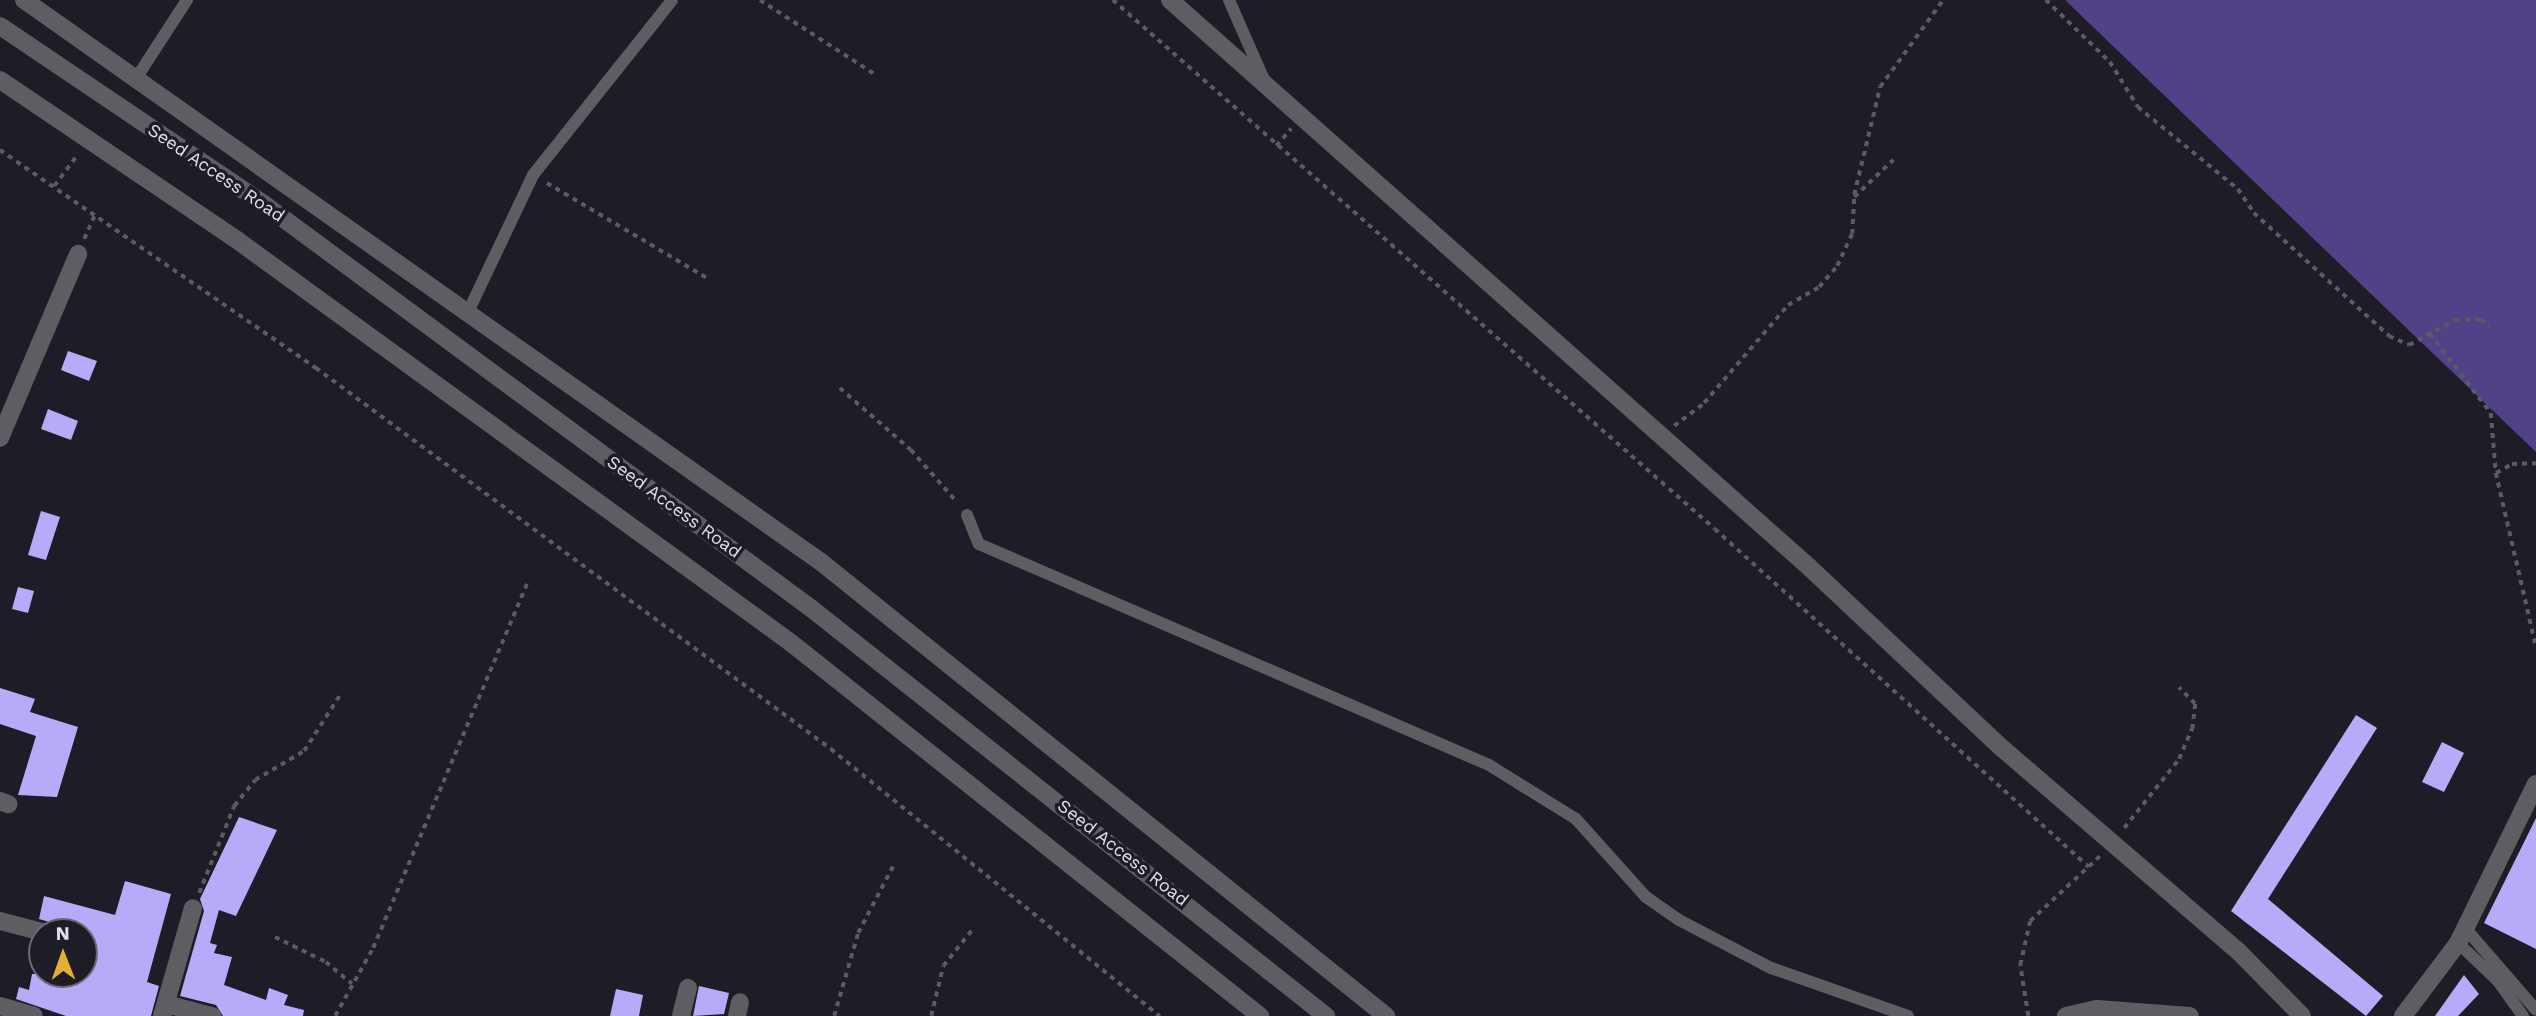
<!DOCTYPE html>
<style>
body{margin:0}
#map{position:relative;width:2536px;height:1016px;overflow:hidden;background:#1e1c26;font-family:"Work Sans",sans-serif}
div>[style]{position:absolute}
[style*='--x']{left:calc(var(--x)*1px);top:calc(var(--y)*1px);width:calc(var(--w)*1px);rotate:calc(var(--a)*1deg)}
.water>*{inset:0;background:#524186}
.building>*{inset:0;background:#b9aaf9}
.path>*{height:3.5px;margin-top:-1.75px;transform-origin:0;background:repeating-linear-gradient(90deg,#5c5b63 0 5px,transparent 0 10px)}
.service>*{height:12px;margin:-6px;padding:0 6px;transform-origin:6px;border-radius:6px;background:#5e5d62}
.minor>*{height:18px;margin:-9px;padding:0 9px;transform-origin:9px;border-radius:9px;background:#5e5d62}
.tertiary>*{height:18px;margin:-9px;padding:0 9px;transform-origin:9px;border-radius:9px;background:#5e5d62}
span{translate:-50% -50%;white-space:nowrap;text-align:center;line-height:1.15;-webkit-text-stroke:7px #1e1c26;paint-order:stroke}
.street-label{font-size:18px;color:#e0dfe5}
.north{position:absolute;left:28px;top:918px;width:70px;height:70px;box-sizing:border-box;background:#1e1c26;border:2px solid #6c6a72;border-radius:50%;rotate:359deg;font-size:19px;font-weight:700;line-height:28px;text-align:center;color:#e0dfe5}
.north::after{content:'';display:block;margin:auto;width:24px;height:32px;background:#e4ad35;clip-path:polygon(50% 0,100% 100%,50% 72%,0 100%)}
</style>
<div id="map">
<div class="water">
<i style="clip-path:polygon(2065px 0,2536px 0,2536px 452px,2420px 341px)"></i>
</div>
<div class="building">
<i style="clip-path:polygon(68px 351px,97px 361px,89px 381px,61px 370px)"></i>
<i style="clip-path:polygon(48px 409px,78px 421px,71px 440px,41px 429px)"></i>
<i style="clip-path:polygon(41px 511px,60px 517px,46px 560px,28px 555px)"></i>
<i style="clip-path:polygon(18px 587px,34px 591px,28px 613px,12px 609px)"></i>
<i style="clip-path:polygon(0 688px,35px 699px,30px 712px,78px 727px,57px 797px,18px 795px,36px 736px,0 724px)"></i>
<i style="clip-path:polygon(2356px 715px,2377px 728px,2268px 899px,2383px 996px,2366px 1016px,2231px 911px)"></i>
<i style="clip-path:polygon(2442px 742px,2464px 753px,2444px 792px,2422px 782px)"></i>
<i style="clip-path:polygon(239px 817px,277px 830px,236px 916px,219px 910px,210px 943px,217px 945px,214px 953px,232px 957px,224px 985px,266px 1000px,269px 988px,288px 995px,284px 1005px,304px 1010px,303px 1016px,223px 1016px,216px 1005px,180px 996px,204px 911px,200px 899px)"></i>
<i style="clip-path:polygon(2536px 818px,2536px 949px,2484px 923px)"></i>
<i style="clip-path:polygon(125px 881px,171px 894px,147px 982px,159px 986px,151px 1016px,66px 1016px,16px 999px,19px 987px,29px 990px,32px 974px,84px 974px,84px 932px,39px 919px,44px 896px,115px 915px)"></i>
<i style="clip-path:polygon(2464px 975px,2479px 994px,2458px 1016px,2435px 1016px)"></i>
<i style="clip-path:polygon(699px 986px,729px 993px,724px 1014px,693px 1016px)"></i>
<i style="clip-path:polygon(616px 989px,643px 995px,639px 1016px,610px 1016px)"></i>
</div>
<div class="path">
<i style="--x:760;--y:0;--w:138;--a:32.9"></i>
<i style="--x:1113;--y:0;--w:801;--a:41.31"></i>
<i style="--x:1715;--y:529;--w:504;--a:42.11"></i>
<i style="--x:2046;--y:0;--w:89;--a:44.1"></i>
<i style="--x:2110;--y:62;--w:53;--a:58.1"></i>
<i style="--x:2138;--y:107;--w:129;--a:39.4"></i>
<i style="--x:2238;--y:189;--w:29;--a:56"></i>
<i style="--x:2254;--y:213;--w:183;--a:42.3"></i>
<i style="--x:2389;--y:336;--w:22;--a:24"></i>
<i style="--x:2409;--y:345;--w:52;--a:-28.5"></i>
<i style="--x:2455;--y:320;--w:26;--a:-2"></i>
<i style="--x:2481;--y:319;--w:11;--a:38"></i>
<i style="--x:1276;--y:146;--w:23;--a:-49"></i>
<i style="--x:0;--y:150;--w:384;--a:34.6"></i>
<i style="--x:316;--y:368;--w:641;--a:36.49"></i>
<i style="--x:831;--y:749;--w:424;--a:39.1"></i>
<i style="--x:547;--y:183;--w:188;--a:30.7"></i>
<i style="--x:54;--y:186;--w:39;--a:-53"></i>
<i style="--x:1854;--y:195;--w:111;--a:-76.5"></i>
<i style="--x:1880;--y:87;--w:107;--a:-54.1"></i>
<i style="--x:84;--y:239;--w:27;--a:-66"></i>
<i style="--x:2430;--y:334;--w:100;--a:52.3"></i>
<i style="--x:2491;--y:413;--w:60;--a:85.2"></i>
<i style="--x:2496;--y:473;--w:178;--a:77"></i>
<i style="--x:840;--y:388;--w:94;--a:41.1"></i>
<i style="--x:911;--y:450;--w:69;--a:48.5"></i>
<i style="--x:1674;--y:426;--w:38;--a:-37"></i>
<i style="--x:1704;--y:403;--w:129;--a:-49.4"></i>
<i style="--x:1788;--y:305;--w:36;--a:-30"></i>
<i style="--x:1819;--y:287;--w:28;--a:-49"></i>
<i style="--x:1837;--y:266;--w:35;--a:-65"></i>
<i style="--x:1852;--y:234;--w:37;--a:-87"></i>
<i style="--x:1854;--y:197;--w:54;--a:-43.5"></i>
<i style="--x:2496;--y:473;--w:18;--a:-29"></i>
<i style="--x:2512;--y:464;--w:24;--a:-2"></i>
<i style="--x:2124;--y:828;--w:88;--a:-51.4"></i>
<i style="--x:2179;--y:759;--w:33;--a:-67"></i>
<i style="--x:2192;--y:729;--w:25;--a:-83"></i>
<i style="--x:2195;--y:704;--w:23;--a:-135"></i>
<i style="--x:199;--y:893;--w:94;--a:-68.1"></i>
<i style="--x:234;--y:806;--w:33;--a:-51"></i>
<i style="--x:255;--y:780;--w:57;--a:-30.6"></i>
<i style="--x:304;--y:751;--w:67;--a:-57.3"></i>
<i style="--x:275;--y:937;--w:57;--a:26.1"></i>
<i style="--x:326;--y:962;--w:34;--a:40"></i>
<i style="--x:335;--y:1016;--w:78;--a:-60.8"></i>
<i style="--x:373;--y:948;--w:398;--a:-67.1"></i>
<i style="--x:834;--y:1016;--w:86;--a:-73.9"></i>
<i style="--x:858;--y:933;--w:76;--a:-62.4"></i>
<i style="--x:931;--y:1016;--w:51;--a:-76.5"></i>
<i style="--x:943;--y:966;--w:46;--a:-51.1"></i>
<i style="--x:2028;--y:1016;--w:52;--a:-98.9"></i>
<i style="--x:2020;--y:965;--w:45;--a:-77.2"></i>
<i style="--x:2030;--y:921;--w:97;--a:-42.9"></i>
</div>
<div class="service">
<i style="--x:1229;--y:0;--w:90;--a:66.3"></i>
<i style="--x:137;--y:77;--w:92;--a:-57"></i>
<i style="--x:469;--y:310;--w:149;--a:-64.6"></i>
<i style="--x:533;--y:175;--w:223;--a:-51.5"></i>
<i style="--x:967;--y:515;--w:31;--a:68"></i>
<i style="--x:979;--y:544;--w:556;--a:23.43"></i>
<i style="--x:1489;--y:765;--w:102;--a:31.8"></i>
<i style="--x:1576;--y:819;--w:105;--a:48.1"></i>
<i style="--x:1646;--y:897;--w:40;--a:34.9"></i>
<i style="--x:1679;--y:920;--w:104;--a:27.6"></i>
<i style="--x:1771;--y:968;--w:145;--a:19.3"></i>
<i style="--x:2465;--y:928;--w:108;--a:49.1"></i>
<i style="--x:2458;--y:943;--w:55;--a:43.5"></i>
<i style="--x:2498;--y:981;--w:43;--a:54.5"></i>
</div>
<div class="minor">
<i style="--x:1170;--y:0;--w:854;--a:41.58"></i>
<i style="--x:1809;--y:567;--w:266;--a:43.2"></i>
<i style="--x:2003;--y:749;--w:310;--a:40.7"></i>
<i style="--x:2238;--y:951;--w:91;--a:45.4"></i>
<i style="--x:0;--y:438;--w:200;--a:-67"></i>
<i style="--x:0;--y:801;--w:9;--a:21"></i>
<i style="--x:0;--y:921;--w:43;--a:14.7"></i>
<i style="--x:166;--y:1004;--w:48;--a:14.6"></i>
<i style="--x:0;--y:1006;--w:35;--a:16"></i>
<i style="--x:162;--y:1016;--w:112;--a:-74"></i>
<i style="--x:681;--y:1016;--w:29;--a:-76"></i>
<i style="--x:737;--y:1016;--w:14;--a:-78"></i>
<i style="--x:2403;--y:1016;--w:91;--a:-53"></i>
<i style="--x:2458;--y:943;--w:177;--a:-63.9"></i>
</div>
<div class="tertiary">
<i style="--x:24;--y:0;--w:975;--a:35.19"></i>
<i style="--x:821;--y:562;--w:725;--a:38.78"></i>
<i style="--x:0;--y:26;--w:320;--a:34"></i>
<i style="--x:265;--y:205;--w:680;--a:36.45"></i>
<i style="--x:812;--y:609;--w:656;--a:38.37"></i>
<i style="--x:0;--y:80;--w:286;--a:34"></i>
<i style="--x:237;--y:240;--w:684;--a:36.02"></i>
<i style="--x:790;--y:642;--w:601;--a:38.51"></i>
<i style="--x:2066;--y:1016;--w:32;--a:-13"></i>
<i style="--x:2097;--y:1009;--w:93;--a:4.3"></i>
</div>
<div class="street-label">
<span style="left:216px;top:173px;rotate:34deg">Seed Access Road</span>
<span style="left:674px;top:507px;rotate:36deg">Seed Access Road</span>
<span style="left:1123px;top:853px;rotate:38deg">Seed Access Road</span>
</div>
<div class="north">N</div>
</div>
